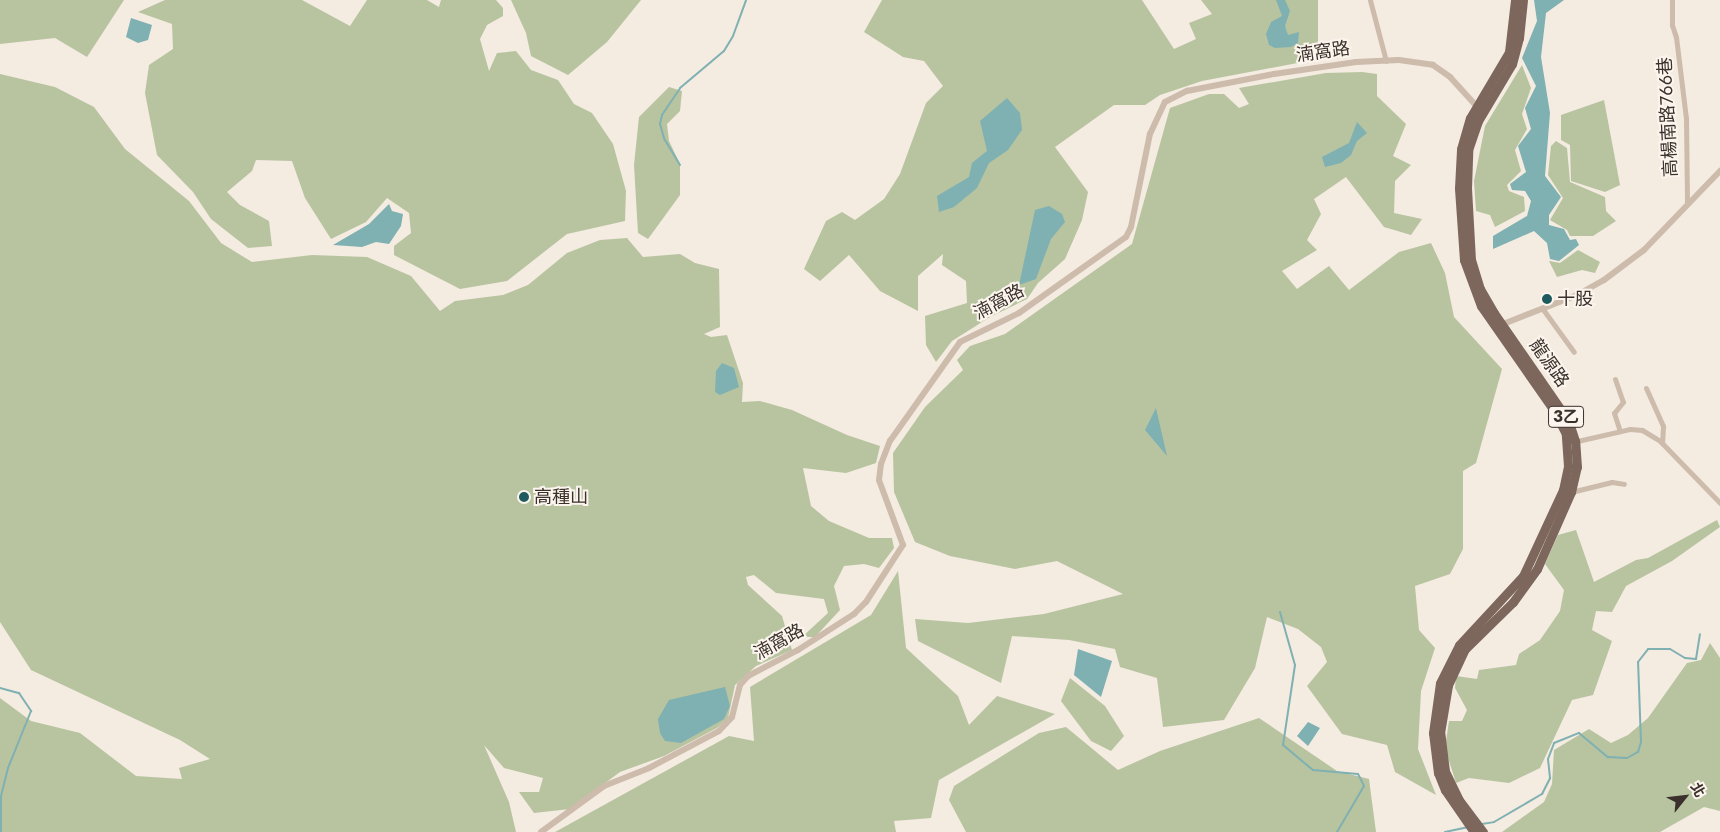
<!DOCTYPE html>
<meta charset="utf-8">
<style>
body{margin:0}
#map{position:relative;width:1720px;height:832px;overflow:hidden;background:#f4ebe1;font-family:Jost,"Noto Sans TC",sans-serif}
div>[style]{position:absolute}
[style*='--x']{left:calc(var(--x)*1px);top:calc(var(--y)*1px);width:calc(var(--w)*1px);rotate:calc(var(--a)*1deg)}
.green>*{inset:0;background:#b8c4a0}
.water>*{inset:0;background:#7fb0b2}
.stream>*{height:2px;margin:-1px;padding:0 1px;transform-origin:1px;border-radius:1px;background:#7fb0b2}
.minor>*{height:5px;margin:-2.5px;padding:0 2.5px;transform-origin:2.5px;border-radius:2.5px;background:#cdbbac}
.tertiary>*{height:6px;margin:-3px;padding:0 3px;transform-origin:3px;border-radius:3px;background:#cdbbac}
.primary>*{height:9px;margin:-4.5px;padding:0 4.5px;transform-origin:4.5px;border-radius:4.5px;background:#7d675c}
.dots>*{width:14px;height:14px;translate:-50% -50%;box-sizing:border-box;border:2px solid #fbf5ee;border-radius:50%}
span{translate:-50% -50%;white-space:nowrap;text-align:center;line-height:1.15;-webkit-text-stroke:4px #fbf5ee;paint-order:stroke}
.shield-label span{padding:1px 4px;background:#fbf5ee;border:1px solid;border-radius:4px;-webkit-text-stroke-width:0}
.shield-label{font-size:16px;color:#3b302b;font-weight:700}
.street-label{font-size:18px;color:#3b302b}
.poi-label{font-size:18px;color:#3b302b}
.left{translate:0 -50%;text-align:left}
.north{position:absolute;left:1660px;top:772px;width:50px;height:50px;-webkit-text-stroke:4px #fbf5ee;paint-order:stroke;rotate:61deg;font-size:14px;font-weight:700;line-height:20px;text-align:center;color:#3b302b}
.north::after{content:'';display:block;margin:auto;width:18px;height:22px;background:#3b302b;clip-path:polygon(50% 0,100% 100%,50% 72%,0 100%)}
</style>
<div id="map">
<div class="green">
<i style="clip-path:polygon(0 0,124px 0,87px 57px,55px 38px,0 44px)"></i>
<i style="clip-path:polygon(165px 0,302px 0,350px 26px,367px 0,427px 0,439px 7px,441px 0,496px 0,503px 8px,503px 16px,487px 25px,480px 39px,489px 71px,497px 53px,516px 51px,531px 70px,558px 80px,574px 104px,592px 113px,613px 144px,626px 191px,625px 221px,567px 234px,507px 281px,460px 289px,394px 255px,394px 246px,411px 233px,409px 213px,387px 198px,366px 222px,331px 239px,305px 198px,292px 161px,256px 160px,252px 171px,227px 192px,240px 205px,269px 221px,272px 246px,248px 248px,211px 219px,193px 192px,157px 155px,145px 93px,149px 65px,173px 49px,172px 24px,138px 12px)"></i>
<i style="clip-path:polygon(511px 0,641px 0,607px 42px,568px 75px,531px 56px,526px 33px)"></i>
<i style="clip-path:polygon(882px 0,1142px 0,1174px 49px,1196px 39px,1189px 23px,1212px 14px,1201px 0,1318px 0,1318px 42px,1308px 61px,1202px 81px,1160px 95px,1145px 105px,1114px 105px,1055px 147px,1088px 192px,1082px 220px,1065px 259px,1038px 283px,1027px 299px,990px 317px,952px 341px,936px 362px,926px 345px,925px 316px,967px 303px,966px 281px,942px 265px,943px 254px,918px 276px,918px 311px,880px 291px,849px 255px,820px 281px,804px 269px,826px 221px,842px 212px,855px 220px,884px 199px,900px 174px,926px 103px,943px 86px,924px 61px,903px 57px,864px 32px)"></i>
<i style="clip-path:polygon(1522px 65px,1531px 88px,1522px 114px,1527px 129px,1515px 150px,1521px 171px,1507px 185px,1509px 191px,1524px 197px,1525px 211px,1495px 227px,1490px 215px,1476px 211px,1474px 181px,1485px 126px)"></i>
<i style="clip-path:polygon(1362px 72px,1377px 74px,1377px 96px,1406px 124px,1393px 156px,1411px 165px,1395px 181px,1394px 213px,1422px 219px,1411px 235px,1384px 227px,1346px 177px,1314px 199px,1321px 214px,1307px 240px,1317px 250px,1282px 271px,1297px 289px,1329px 266px,1349px 290px,1399px 252px,1431px 243px,1445px 273px,1454px 317px,1502px 369px,1476px 463px,1463px 471px,1463px 549px,1450px 574px,1415px 586px,1419px 630px,1435px 648px,1421px 691px,1418px 749px,1436px 795px,1395px 772px,1387px 745px,1342px 734px,1307px 686px,1327px 662px,1321px 647px,1298px 629px,1267px 617px,1255px 668px,1224px 720px,1163px 727px,1157px 678px,1120px 667px,1115px 649px,1069px 640px,1012px 636px,1001px 683px,918px 641px,915px 619px,968px 623px,1044px 614px,1123px 594px,1057px 561px,1015px 569px,950px 556px,915px 542px,894px 492px,893px 453px,925px 407px,963px 370px,957px 360px,970px 346px,1005px 334px,1132px 244px,1170px 108px,1209px 94px,1224px 94px,1239px 108px,1249px 104px,1239px 88px,1326px 73px)"></i>
<i style="clip-path:polygon(0 74px,55px 87px,94px 107px,125px 149px,189px 201px,221px 243px,252px 262px,312px 255px,367px 257px,411px 276px,440px 311px,455px 301px,503px 295px,528px 285px,567px 253px,600px 240px,627px 238px,643px 257px,680px 254px,695px 263px,719px 269px,720px 327px,704px 334px,711px 337px,727px 335px,743px 383px,742px 402px,760px 401px,792px 410px,847px 435px,880px 446px,876px 463px,846px 473px,803px 468px,811px 506px,829px 521px,869px 538px,892px 538px,894px 548px,879px 568px,864px 564px,844px 566px,834px 586px,840px 610px,815px 637px,802px 637px,828px 613px,824px 599px,776px 593px,754px 575px,746px 577px,748px 585px,782px 616px,792px 650px,756px 666px,735px 685px,728px 718px,717px 728px,664px 756px,620px 772px,570px 809px,534px 813px,519px 792px,539px 792px,543px 778px,504px 768px,484px 745px,509px 802px,516px 832px,0 832px,0 698px,31px 721px,80px 733px,136px 776px,182px 779px,179px 768px,210px 759px,180px 740px,31px 670px,0 622px)"></i>
<i style="clip-path:polygon(669px 87px,682px 91px,680px 111px,667px 124px,669px 141px,680px 164px,680px 195px,648px 239px,638px 233px,634px 165px,639px 117px)"></i>
<i style="clip-path:polygon(1604px 100px,1620px 185px,1605px 192px,1571px 181px,1570px 145px,1561px 140px,1561px 115px)"></i>
<i style="clip-path:polygon(1556px 141px,1567px 148px,1570px 182px,1605px 197px,1606px 211px,1616px 221px,1593px 236px,1570px 236px,1567px 230px,1550px 220px,1563px 198px,1548px 175px,1551px 146px)"></i>
<i style="clip-path:polygon(1578px 250px,1600px 262px,1595px 273px,1582px 270px,1557px 277px,1549px 261px,1560px 263px)"></i>
<i style="clip-path:polygon(1717px 520px,1720px 527px,1672px 561px,1626px 586px,1612px 612px,1596px 611px,1592px 630px,1612px 641px,1593px 695px,1572px 700px,1540px 768px,1509px 783px,1469px 778px,1456px 783px,1445px 748px,1449px 721px,1462px 721px,1467px 710px,1455px 688px,1456px 676px,1477px 679px,1479px 670px,1516px 665px,1519px 654px,1540px 640px,1560px 611px,1564px 590px,1545px 564px,1558px 535px,1576px 530px,1594px 582px,1636px 560px,1648px 558px)"></i>
<i style="clip-path:polygon(898px 571px,906px 648px,958px 696px,969px 725px,997px 696px,1055px 714px,939px 780px,931px 818px,894px 821px,896px 832px,555px 832px,729px 736px,754px 741px,750px 687px,871px 615px)"></i>
<i style="clip-path:polygon(1710px 643px,1720px 658px,1720px 811px,1704px 807px,1660px 832px,1502px 832px,1544px 802px,1552px 784px,1554px 750px,1589px 729px,1611px 743px,1628px 735px,1648px 718px,1687px 663px,1701px 660px)"></i>
<i style="clip-path:polygon(1070px 678px,1105px 706px,1124px 736px,1111px 751px,1091px 741px,1061px 701px)"></i>
<i style="clip-path:polygon(1259px 718px,1337px 771px,1369px 779px,1376px 832px,966px 832px,949px 800px,954px 786px,1039px 733px,1066px 727px,1118px 770px,1160px 751px)"></i>
</div>
<div class="water">
<i style="clip-path:polygon(1276px 0,1285px 0,1290px 11px,1285px 26px,1288px 35px,1299px 32px,1298px 43px,1291px 47px,1275px 48px,1269px 45px,1266px 34px,1271px 22px,1282px 16px)"></i>
<i style="clip-path:polygon(1534px 0,1564px 0,1546px 13px,1541px 57px,1550px 113px,1545px 176px,1561px 197px,1549px 215px,1549px 225px,1564px 229px,1570px 240px,1576px 239px,1579px 245px,1559px 261px,1550px 259px,1547px 243px,1534px 231px,1493px 249px,1493px 236px,1527px 216px,1531px 201px,1525px 191px,1512px 190px,1510px 184px,1526px 172px,1518px 146px,1531px 129px,1525px 108px,1536px 86px,1522px 58px,1537px 21px)"></i>
<i style="clip-path:polygon(131px 18px,152px 25px,148px 40px,138px 43px,126px 37px)"></i>
<i style="clip-path:polygon(1007px 98px,1020px 113px,1022px 130px,1008px 150px,989px 163px,977px 188px,954px 207px,939px 212px,937px 196px,969px 177px,972px 163px,987px 151px,980px 121px)"></i>
<i style="clip-path:polygon(1357px 122px,1367px 133px,1357px 141px,1351px 155px,1341px 163px,1325px 167px,1322px 157px,1349px 143px)"></i>
<i style="clip-path:polygon(389px 204px,392px 211px,403px 214px,401px 226px,389px 244px,376px 242px,362px 247px,333px 245px,369px 224px)"></i>
<i style="clip-path:polygon(1049px 206px,1062px 214px,1065px 222px,1051px 239px,1036px 279px,1019px 285px,1035px 210px)"></i>
<i style="clip-path:polygon(722px 363px,734px 368px,739px 387px,720px 395px,715px 392px,716px 371px)"></i>
<i style="clip-path:polygon(1156px 408px,1167px 456px,1145px 430px)"></i>
<i style="clip-path:polygon(1078px 649px,1112px 661px,1101px 697px,1074px 675px)"></i>
<i style="clip-path:polygon(725px 687px,730px 706px,724px 719px,681px 743px,665px 741px,660px 733px,658px 719px,669px 700px)"></i>
<i style="clip-path:polygon(1308px 722px,1320px 728px,1308px 746px,1297px 736px)"></i>
</div>
<div class="stream">
<i style="--x:680;--y:165;--w:31;--a:-121"></i>
<i style="--x:664;--y:138;--w:15;--a:-106"></i>
<i style="--x:660;--y:124;--w:9;--a:-77"></i>
<i style="--x:662;--y:115;--w:32;--a:-56"></i>
<i style="--x:680;--y:88;--w:57;--a:-40.1"></i>
<i style="--x:724;--y:51;--w:17;--a:-59"></i>
<i style="--x:733;--y:36;--w:38;--a:-70"></i>
<i style="--x:1280;--y:612;--w:55;--a:74.2"></i>
<i style="--x:1295;--y:665;--w:81;--a:98.5"></i>
<i style="--x:1283;--y:745;--w:39;--a:40"></i>
<i style="--x:1313;--y:770;--w:45;--a:5.1"></i>
<i style="--x:1358;--y:774;--w:13;--a:63"></i>
<i style="--x:1364;--y:786;--w:53;--a:120.4"></i>
<i style="--x:0;--y:688;--w:20;--a:15"></i>
<i style="--x:19;--y:693;--w:22;--a:56"></i>
<i style="--x:31;--y:711;--w:61;--a:112"></i>
<i style="--x:8;--y:768;--w:30;--a:104"></i>
<i style="--x:1;--y:797;--w:35;--a:90"></i>
<i style="--x:1482;--y:824;--w:12;--a:-9"></i>
<i style="--x:1494;--y:822;--w:56;--a:-30.3"></i>
<i style="--x:1542;--y:794;--w:18;--a:-63"></i>
<i style="--x:1550;--y:778;--w:19;--a:-96"></i>
<i style="--x:1548;--y:759;--w:17;--a:-69"></i>
<i style="--x:1554;--y:743;--w:27;--a:-22"></i>
<i style="--x:1579;--y:733;--w:38;--a:40"></i>
<i style="--x:1608;--y:757;--w:19;--a:3"></i>
<i style="--x:1627;--y:758;--w:13;--a:-29"></i>
<i style="--x:1638;--y:752;--w:10;--a:-73"></i>
<i style="--x:1641;--y:742;--w:80;--a:-92.1"></i>
<i style="--x:1638;--y:662;--w:16;--a:-52"></i>
<i style="--x:1648;--y:649;--w:22;--a:0"></i>
<i style="--x:1670;--y:649;--w:17;--a:31"></i>
<i style="--x:1685;--y:658;--w:11;--a:5"></i>
<i style="--x:1696;--y:659;--w:25;--a:-81"></i>
<i style="--x:1445;--y:832;--w:24;--a:-12"></i>
</div>
<div class="minor">
<i style="--x:1370;--y:0;--w:63;--a:75.3"></i>
<i style="--x:1672;--y:0;--w:25;--a:90"></i>
<i style="--x:1672;--y:25;--w:13;--a:72"></i>
<i style="--x:1676;--y:37;--w:82;--a:83"></i>
<i style="--x:1686;--y:118;--w:86;--a:89.3"></i>
<i style="--x:1542;--y:308;--w:54;--a:54"></i>
<i style="--x:1615;--y:379;--w:24;--a:71"></i>
<i style="--x:1623;--y:402;--w:14;--a:129"></i>
<i style="--x:1614;--y:413;--w:19;--a:72"></i>
<i style="--x:1646;--y:388;--w:42;--a:65.9"></i>
<i style="--x:1663;--y:426;--w:17;--a:93"></i>
<i style="--x:1573;--y:442;--w:58;--a:-12.8"></i>
<i style="--x:1630;--y:429;--w:12;--a:5"></i>
<i style="--x:1642;--y:430;--w:21;--a:31"></i>
<i style="--x:1660;--y:441;--w:86;--a:45.9"></i>
<i style="--x:1571;--y:492;--w:42;--a:-13.7"></i>
<i style="--x:1612;--y:482;--w:12;--a:9"></i>
</div>
<div class="tertiary">
<i style="--x:1498;--y:326;--w:85;--a:-21.4"></i>
<i style="--x:1577;--y:295;--w:31;--a:-29"></i>
<i style="--x:1604;--y:280;--w:50;--a:-36.9"></i>
<i style="--x:1644;--y:250;--w:110;--a:-46.1"></i>
<i style="--x:541;--y:832;--w:78;--a:-36.1"></i>
<i style="--x:604;--y:786;--w:48;--a:-21.8"></i>
<i style="--x:649;--y:768;--w:79;--a:-27.9"></i>
<i style="--x:719;--y:731;--w:19;--a:-47"></i>
<i style="--x:732;--y:717;--w:33;--a:-76"></i>
<i style="--x:740;--y:685;--w:12;--a:-48"></i>
<i style="--x:748;--y:676;--w:56;--a:-27.5"></i>
<i style="--x:798;--y:650;--w:67;--a:-32.7"></i>
<i style="--x:854;--y:614;--w:17;--a:-45"></i>
<i style="--x:866;--y:602;--w:68;--a:-57"></i>
<i style="--x:903;--y:545;--w:69;--a:-110.3"></i>
<i style="--x:879;--y:480;--w:16;--a:-83"></i>
<i style="--x:881;--y:464;--w:25;--a:-69"></i>
<i style="--x:890;--y:441;--w:121;--a:-54.7"></i>
<i style="--x:960;--y:342;--w:66;--a:-26.2"></i>
<i style="--x:1019;--y:313;--w:131;--a:-35.4"></i>
<i style="--x:1126;--y:237;--w:11;--a:-63"></i>
<i style="--x:1131;--y:227;--w:95;--a:-78.5"></i>
<i style="--x:1150;--y:134;--w:35;--a:-65"></i>
<i style="--x:1165;--y:102;--w:25;--a:-27"></i>
<i style="--x:1187;--y:91;--w:89;--a:-11.1"></i>
<i style="--x:1274;--y:74;--w:83;--a:-8.3"></i>
<i style="--x:1356;--y:62;--w:43;--a:-2.7"></i>
<i style="--x:1399;--y:60;--w:34;--a:8"></i>
<i style="--x:1433;--y:65;--w:21;--a:35"></i>
<i style="--x:1450;--y:77;--w:43;--a:47.8"></i>
</div>
<div class="primary">
<i style="--x:1474;--y:832;--w:51;--a:-124.6"></i>
<i style="--x:1445;--y:790;--w:18;--a:-112"></i>
<i style="--x:1438;--y:773;--w:40;--a:-97.1"></i>
<i style="--x:1433;--y:733;--w:50;--a:-82"></i>
<i style="--x:1440;--y:683;--w:42;--a:-63.4"></i>
<i style="--x:1459;--y:645;--w:94;--a:-47.2"></i>
<i style="--x:1523;--y:576;--w:95;--a:-65.1"></i>
<i style="--x:1563;--y:490;--w:25;--a:-78"></i>
<i style="--x:1568;--y:466;--w:32;--a:-94"></i>
<i style="--x:1566;--y:434;--w:25;--a:-117"></i>
<i style="--x:1555;--y:412;--w:129;--a:-124.9"></i>
<i style="--x:1481;--y:306;--w:49;--a:-110.3"></i>
<i style="--x:1464;--y:260;--w:72;--a:-94"></i>
<i style="--x:1459;--y:188;--w:39;--a:-87"></i>
<i style="--x:1461;--y:149;--w:32;--a:-74"></i>
<i style="--x:1470;--y:118;--w:77;--a:-59.4"></i>
<i style="--x:1509;--y:52;--w:52;--a:-83.4"></i>
<i style="--x:1483;--y:832;--w:40;--a:-127"></i>
<i style="--x:1459;--y:800;--w:32;--a:-116"></i>
<i style="--x:1445;--y:771;--w:38;--a:-97"></i>
<i style="--x:1440;--y:733;--w:49;--a:-80.5"></i>
<i style="--x:1448;--y:685;--w:40;--a:-65"></i>
<i style="--x:1465;--y:649;--w:67;--a:-44.4"></i>
<i style="--x:1513;--y:602;--w:41;--a:-54"></i>
<i style="--x:1537;--y:569;--w:84;--a:-66.2"></i>
<i style="--x:1571;--y:492;--w:26;--a:-77"></i>
<i style="--x:1577;--y:467;--w:26;--a:-94"></i>
<i style="--x:1575;--y:441;--w:22;--a:-108"></i>
<i style="--x:1568;--y:420;--w:130;--a:-124.7"></i>
<i style="--x:1494;--y:313;--w:28;--a:-120"></i>
<i style="--x:1480;--y:289;--w:30;--a:-107"></i>
<i style="--x:1471;--y:260;--w:72;--a:-93.2"></i>
<i style="--x:1467;--y:188;--w:38;--a:-88"></i>
<i style="--x:1468;--y:150;--w:31;--a:-71"></i>
<i style="--x:1478;--y:121;--w:66;--a:-59.2"></i>
<i style="--x:1512;--y:64;--w:27;--a:-75"></i>
<i style="--x:1519;--y:38;--w:38;--a:-84"></i>
</div>
<div class="dots">
<i style="left:1547px;top:299px;background:#1f5a5e"></i>
<i style="left:524px;top:497px;background:#1f5a5e"></i>
</div>
<div class="shield-label">
<span style="left:1566px;top:417px">3乙</span>
</div>
<div class="street-label">
<span style="left:1323px;top:52px;rotate:-8deg">湳窩路</span>
<span style="left:1668px;top:117px;rotate:-93deg">高楊南路766巷</span>
<span style="left:999px;top:302px;rotate:-28deg">湳窩路</span>
<span style="left:1549px;top:363px;rotate:55deg">龍源路</span>
<span style="left:779px;top:642px;rotate:-29deg">湳窩路</span>
</div>
<div class="poi-label">
<span class="left" style="left:1557px;top:299px">十股</span>
<span class="left" style="left:534px;top:497px">高種山</span>
</div>
<div class="north">北</div>
</div>
